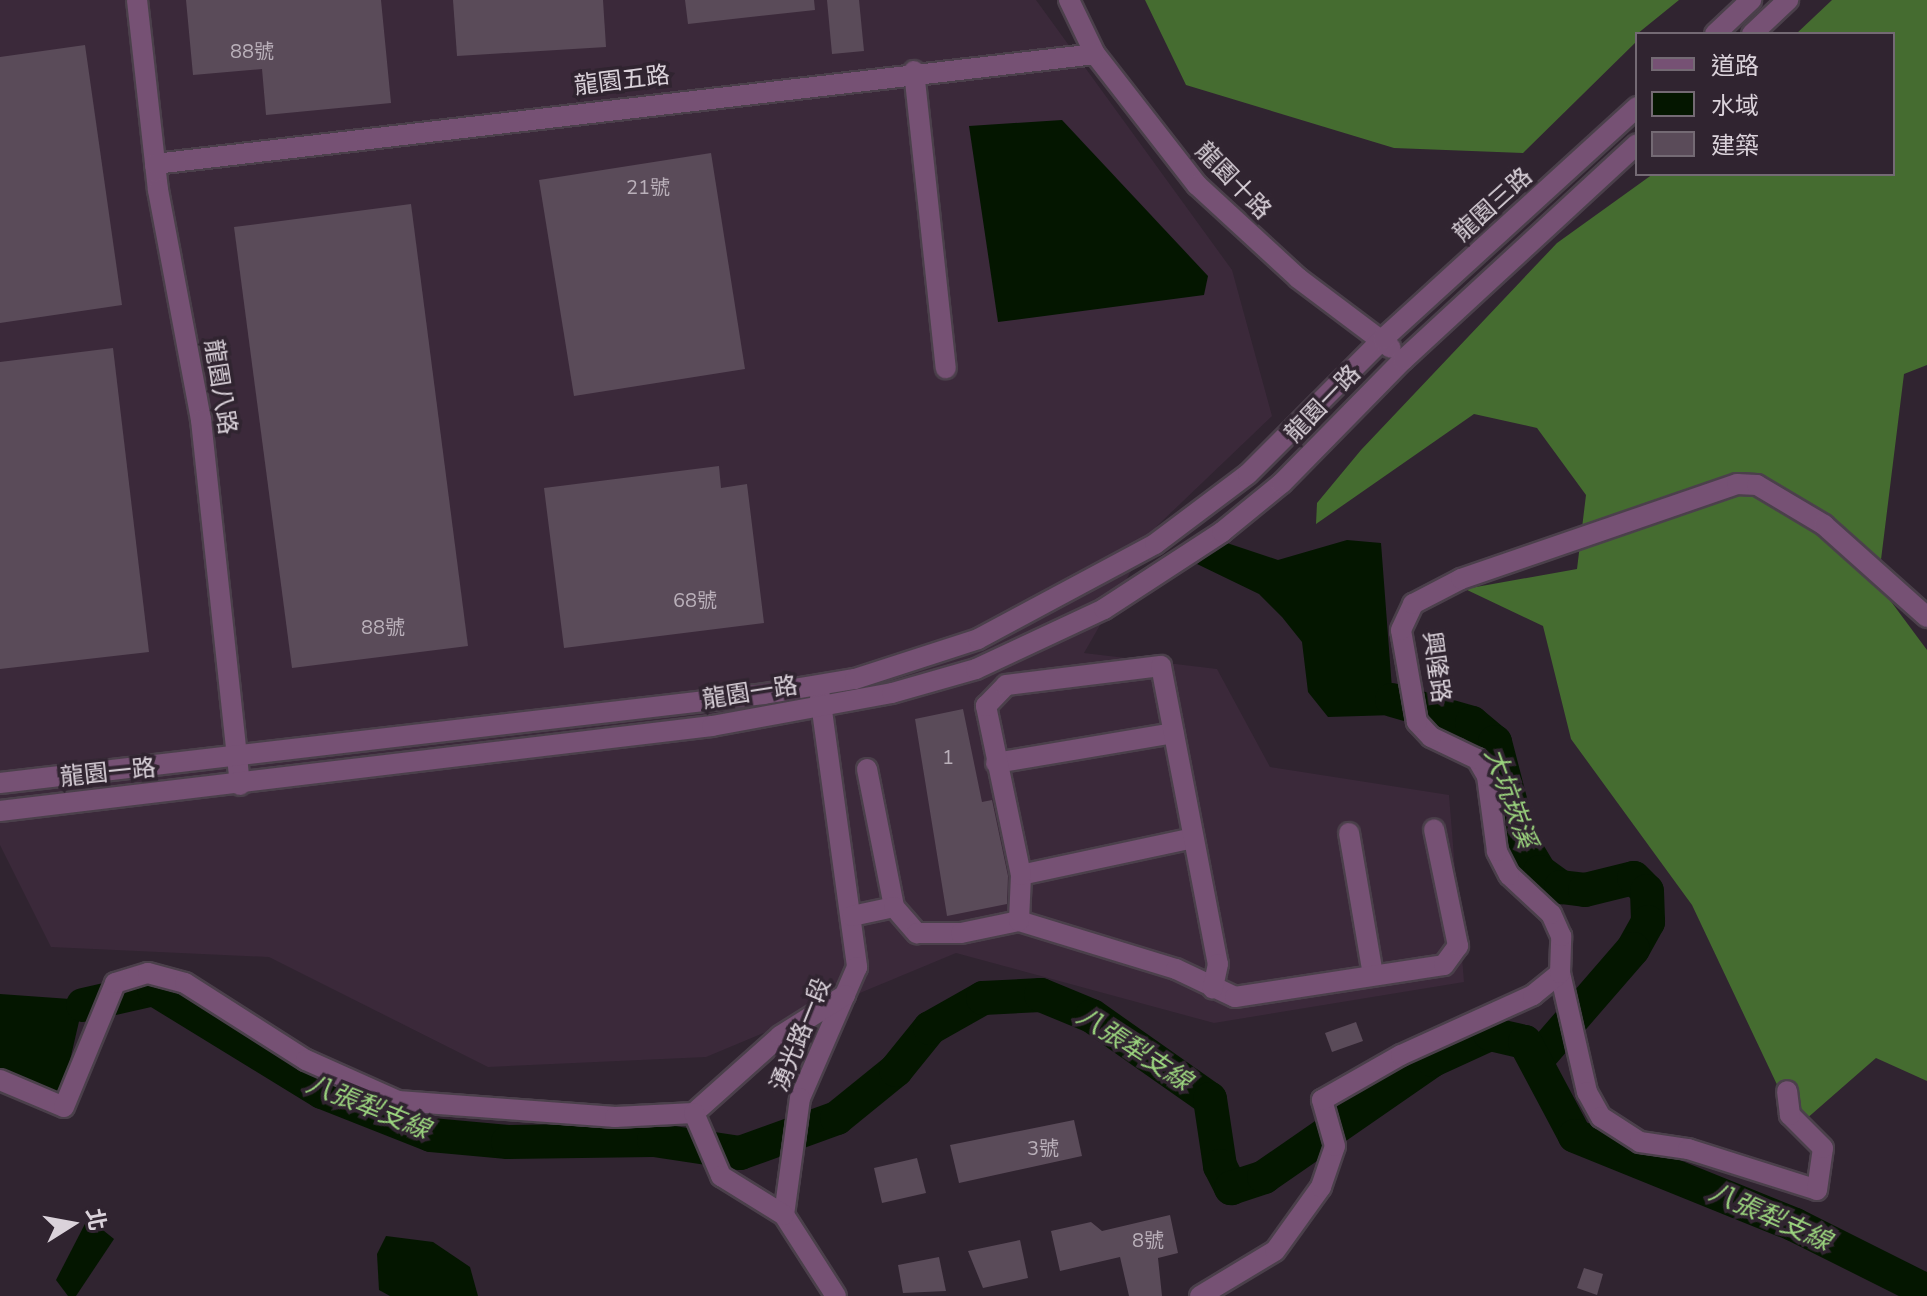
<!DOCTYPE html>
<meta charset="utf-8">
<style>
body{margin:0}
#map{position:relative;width:1927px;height:1296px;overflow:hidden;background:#302430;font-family:"Nunito Sans","Noto Sans TC",sans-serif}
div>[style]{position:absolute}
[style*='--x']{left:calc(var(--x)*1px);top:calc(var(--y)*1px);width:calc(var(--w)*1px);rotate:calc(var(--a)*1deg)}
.built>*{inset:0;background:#3b293a}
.forest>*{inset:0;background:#456c30}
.water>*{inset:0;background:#041600}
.river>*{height:34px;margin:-17px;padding:0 17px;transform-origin:17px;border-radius:17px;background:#041600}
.building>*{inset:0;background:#5a4b59}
.roads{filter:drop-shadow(2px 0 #4b404b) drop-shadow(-2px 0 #4b404b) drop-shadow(0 2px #4b404b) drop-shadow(0 -2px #4b404b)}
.minor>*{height:20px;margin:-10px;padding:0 10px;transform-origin:10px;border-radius:10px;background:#765174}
span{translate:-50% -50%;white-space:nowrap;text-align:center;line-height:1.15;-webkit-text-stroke:7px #302430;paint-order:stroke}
.number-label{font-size:20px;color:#bab0ba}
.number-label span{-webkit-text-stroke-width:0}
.street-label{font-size:24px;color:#dad2da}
.water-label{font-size:26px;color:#9bd47e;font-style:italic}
.legend{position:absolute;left:1635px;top:32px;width:260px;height:144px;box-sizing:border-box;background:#302430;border:2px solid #746a74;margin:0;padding:10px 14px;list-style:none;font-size:24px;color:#dad2da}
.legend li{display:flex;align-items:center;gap:16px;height:40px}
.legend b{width:40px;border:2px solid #746a74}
.north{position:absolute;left:32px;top:1184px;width:80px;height:80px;-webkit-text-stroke:6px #302430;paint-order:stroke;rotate:79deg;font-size:22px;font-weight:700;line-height:32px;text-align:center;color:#dad2da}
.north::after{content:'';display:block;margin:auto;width:28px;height:36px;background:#dad2da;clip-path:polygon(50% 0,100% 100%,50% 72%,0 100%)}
</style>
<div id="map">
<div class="built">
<i style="clip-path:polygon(0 0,1036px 0,1232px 270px,1272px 416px,1157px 526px,1084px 653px,1217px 669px,1270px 767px,1449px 795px,1464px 982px,1214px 1023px,956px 953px,706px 1057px,488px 1067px,269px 957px,51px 947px,0 845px)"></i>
</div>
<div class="forest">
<i style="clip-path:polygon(1145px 0,1679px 0,1637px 34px,1637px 41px,1523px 153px,1394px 148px,1186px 85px)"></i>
<i style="clip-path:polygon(1832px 0,1927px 0,1927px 365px,1904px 374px,1878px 584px,1927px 650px,1927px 1081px,1876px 1058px,1797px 1127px,1692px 905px,1571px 739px,1543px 626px,1465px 589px,1577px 569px,1586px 495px,1537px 428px,1474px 414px,1316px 524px,1317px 503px,1361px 450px,1557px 243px,1653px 174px,1893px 174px,1893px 34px,1796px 34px)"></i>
</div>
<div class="water">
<i style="clip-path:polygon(1062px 120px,1208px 276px,1204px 295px,998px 322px,969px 126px)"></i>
<i style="clip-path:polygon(1347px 540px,1381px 543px,1394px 715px,1328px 717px,1308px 692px,1302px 642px,1282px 617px,1259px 594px,1197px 564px,1224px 542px,1278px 560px)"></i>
<i style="clip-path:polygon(0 994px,84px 1000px,61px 1099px,0 1070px)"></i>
<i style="clip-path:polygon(88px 1218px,114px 1239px,76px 1296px,68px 1296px,56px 1280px)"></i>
<i style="clip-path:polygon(386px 1236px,433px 1242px,470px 1267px,478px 1296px,390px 1296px,379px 1290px,377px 1254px)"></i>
</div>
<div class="river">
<i style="--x:1392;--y:700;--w:83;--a:16"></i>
<i style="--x:1472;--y:723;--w:30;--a:40"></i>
<i style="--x:1495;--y:742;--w:100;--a:75.5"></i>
<i style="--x:1520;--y:839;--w:39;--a:59"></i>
<i style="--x:1540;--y:872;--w:26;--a:36"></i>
<i style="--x:1561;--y:887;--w:24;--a:7"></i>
<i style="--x:1585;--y:890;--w:50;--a:-13.8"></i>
<i style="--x:1634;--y:878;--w:18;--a:45"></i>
<i style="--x:1647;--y:891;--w:31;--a:88"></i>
<i style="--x:1648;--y:922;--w:31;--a:119"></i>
<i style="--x:1633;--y:949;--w:148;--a:130.9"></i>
<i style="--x:83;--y:1005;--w:73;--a:-12.7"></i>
<i style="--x:154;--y:989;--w:197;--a:31.5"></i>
<i style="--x:322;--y:1092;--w:117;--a:21.5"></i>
<i style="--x:431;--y:1135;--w:77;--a:5.2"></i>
<i style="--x:508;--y:1142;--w:146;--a:-0.8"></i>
<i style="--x:654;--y:1140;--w:87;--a:8.6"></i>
<i style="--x:740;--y:1153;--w:103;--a:-19.8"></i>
<i style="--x:837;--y:1118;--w:76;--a:-39.1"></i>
<i style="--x:896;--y:1070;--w:54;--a:-51"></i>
<i style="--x:930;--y:1028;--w:61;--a:-29.5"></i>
<i style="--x:983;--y:998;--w:58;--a:-3"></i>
<i style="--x:1041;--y:995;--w:55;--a:22.4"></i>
<i style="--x:1092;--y:1016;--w:144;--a:35.1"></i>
<i style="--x:1210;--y:1099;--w:68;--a:81.5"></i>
<i style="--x:1220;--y:1166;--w:25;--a:63"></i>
<i style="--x:1231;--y:1188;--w:35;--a:-18"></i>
<i style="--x:1264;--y:1177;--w:206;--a:-34.7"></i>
<i style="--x:1433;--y:1060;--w:63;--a:-24.5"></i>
<i style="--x:1490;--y:1034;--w:36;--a:13"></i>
<i style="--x:1525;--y:1042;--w:106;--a:62"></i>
<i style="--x:1575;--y:1136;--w:237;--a:22"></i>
<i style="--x:1795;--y:1225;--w:148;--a:26.6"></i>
</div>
<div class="building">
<i style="clip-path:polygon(186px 0,381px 0,391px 103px,266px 115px,262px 69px,193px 75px)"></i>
<i style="clip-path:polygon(453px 0,603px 0,606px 47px,457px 56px)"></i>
<i style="clip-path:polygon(685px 0,814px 0,815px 10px,688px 24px)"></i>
<i style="clip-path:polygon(827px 0,859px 0,864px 51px,832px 54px)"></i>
<i style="clip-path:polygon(85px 45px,122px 305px,0 323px,0 57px)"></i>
<i style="clip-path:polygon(711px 153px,745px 369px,574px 396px,539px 180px)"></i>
<i style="clip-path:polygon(411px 204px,468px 646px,292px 668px,234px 227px)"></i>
<i style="clip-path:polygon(113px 348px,149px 652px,0 669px,0 362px)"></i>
<i style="clip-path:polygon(719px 466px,721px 488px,747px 484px,764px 623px,564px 648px,544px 488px)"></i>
<i style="clip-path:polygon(963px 709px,982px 802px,992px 800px,1008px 876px,1007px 904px,947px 916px,915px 719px)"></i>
<i style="clip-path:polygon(1356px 1022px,1363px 1041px,1332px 1052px,1325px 1033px)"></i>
<i style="clip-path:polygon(1074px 1120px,1082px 1156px,959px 1183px,950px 1145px)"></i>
<i style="clip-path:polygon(917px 1158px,926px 1193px,882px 1203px,874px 1168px)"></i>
<i style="clip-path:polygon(1170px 1215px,1178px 1253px,1158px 1258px,1162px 1296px,1129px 1296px,1120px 1257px,1060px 1271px,1051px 1231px,1091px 1222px,1102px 1231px)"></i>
<i style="clip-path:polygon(1020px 1240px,1028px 1278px,983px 1288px,968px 1251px)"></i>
<i style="clip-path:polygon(939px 1257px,946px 1291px,903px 1293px,898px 1265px)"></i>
<i style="clip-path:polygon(1584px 1268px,1603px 1274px,1597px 1295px,1577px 1288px)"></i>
</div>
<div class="roads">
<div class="minor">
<i style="--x:137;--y:0;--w:191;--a:83.7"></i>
<i style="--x:158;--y:190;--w:234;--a:79.4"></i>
<i style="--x:201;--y:420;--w:367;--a:83.9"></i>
<i style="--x:1069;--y:0;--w:60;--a:64.3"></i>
<i style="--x:1095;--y:54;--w:166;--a:52.1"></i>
<i style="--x:1197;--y:185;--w:137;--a:42.6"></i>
<i style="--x:1298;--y:278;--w:116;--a:37"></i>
<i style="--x:1715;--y:34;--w:50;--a:-43.4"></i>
<i style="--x:1752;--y:34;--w:50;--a:-43.4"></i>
<i style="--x:914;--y:71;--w:299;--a:83.9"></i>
<i style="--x:155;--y:164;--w:946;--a:-6.67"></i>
<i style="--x:820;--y:696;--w:274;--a:82.2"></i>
<i style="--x:857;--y:967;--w:143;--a:113.5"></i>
<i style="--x:800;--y:1098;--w:118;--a:97.8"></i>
<i style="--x:784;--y:1215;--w:96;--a:57.3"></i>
<i style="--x:996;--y:763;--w:180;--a:-9.6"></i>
<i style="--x:867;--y:769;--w:141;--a:78.9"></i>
<i style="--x:0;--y:783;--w:769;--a:-6.64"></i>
<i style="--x:764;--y:694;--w:92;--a:-9.4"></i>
<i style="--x:855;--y:679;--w:129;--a:-18"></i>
<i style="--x:978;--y:639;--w:201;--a:-28.2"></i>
<i style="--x:1155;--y:544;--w:116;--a:-37"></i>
<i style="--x:1248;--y:474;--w:191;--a:-45"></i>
<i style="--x:1383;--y:339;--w:344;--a:-42.4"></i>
<i style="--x:0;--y:811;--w:717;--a:-6.81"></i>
<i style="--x:712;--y:726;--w:183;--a:-10.4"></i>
<i style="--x:892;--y:693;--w:87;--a:-15.9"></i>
<i style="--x:976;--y:669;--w:141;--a:-25.1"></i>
<i style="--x:1104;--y:609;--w:141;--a:-33.1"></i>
<i style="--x:1222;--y:532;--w:77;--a:-39.2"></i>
<i style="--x:1282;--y:483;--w:173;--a:-45.5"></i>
<i style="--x:1403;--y:360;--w:318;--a:-42.7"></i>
<i style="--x:1349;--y:833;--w:144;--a:80.4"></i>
<i style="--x:1021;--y:875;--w:176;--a:-12.1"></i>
<i style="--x:852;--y:916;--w:43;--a:-12.1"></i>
<i style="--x:894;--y:907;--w:35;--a:49"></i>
<i style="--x:917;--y:933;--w:44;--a:0"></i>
<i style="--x:961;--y:933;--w:59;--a:-11.7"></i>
<i style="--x:1019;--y:921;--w:164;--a:17"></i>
<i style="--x:1176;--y:969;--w:65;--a:25.4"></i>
<i style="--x:1235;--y:997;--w:211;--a:-8.7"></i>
<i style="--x:1444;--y:965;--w:24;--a:-54"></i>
<i style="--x:1458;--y:946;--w:119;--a:-101.6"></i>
<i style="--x:1019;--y:921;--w:46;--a:-87.5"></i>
<i style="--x:1021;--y:875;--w:173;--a:-101.7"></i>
<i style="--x:986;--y:706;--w:29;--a:-46"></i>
<i style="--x:1006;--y:685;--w:156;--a:-7"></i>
<i style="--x:1161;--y:666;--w:303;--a:79.2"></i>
<i style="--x:1218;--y:964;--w:25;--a:102"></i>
<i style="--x:1560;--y:973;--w:122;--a:77.2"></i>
<i style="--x:1587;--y:1092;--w:29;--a:61"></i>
<i style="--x:1601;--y:1117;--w:46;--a:32.7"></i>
<i style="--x:1640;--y:1142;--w:49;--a:8.3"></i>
<i style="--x:1688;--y:1149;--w:135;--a:17.6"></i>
<i style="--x:1817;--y:1190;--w:42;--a:-81.9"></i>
<i style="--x:1823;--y:1148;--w:47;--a:-135"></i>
<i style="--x:1790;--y:1115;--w:24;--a:-97"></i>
<i style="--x:0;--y:1080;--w:69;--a:22.9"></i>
<i style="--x:64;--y:1107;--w:134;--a:-67.6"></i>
<i style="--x:115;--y:983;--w:34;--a:-17"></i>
<i style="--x:148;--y:973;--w:38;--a:15"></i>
<i style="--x:185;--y:983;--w:143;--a:32.5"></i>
<i style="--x:306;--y:1060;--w:101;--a:24"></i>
<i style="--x:398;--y:1101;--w:218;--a:4.2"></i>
<i style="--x:615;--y:1117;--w:79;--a:-2.9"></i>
<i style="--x:694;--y:1113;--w:115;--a:-41.8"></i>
<i style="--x:780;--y:1036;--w:77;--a:-32.2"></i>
<i style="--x:694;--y:1113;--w:69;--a:66.8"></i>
<i style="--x:721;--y:1176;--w:74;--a:31.8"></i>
<i style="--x:1200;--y:1296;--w:87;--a:-31"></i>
<i style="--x:1275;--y:1251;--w:79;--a:-54.3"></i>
<i style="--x:1321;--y:1187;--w:43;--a:-71.1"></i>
<i style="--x:1335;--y:1146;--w:48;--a:-105.8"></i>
<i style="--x:1322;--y:1100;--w:91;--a:-29.7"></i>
<i style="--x:1401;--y:1055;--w:145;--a:-24.4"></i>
<i style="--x:1533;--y:995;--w:35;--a:-39"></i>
<i style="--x:1560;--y:973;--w:37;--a:-88"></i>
<i style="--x:1561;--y:936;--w:24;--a:-114"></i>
<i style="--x:1551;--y:914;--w:57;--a:-137.1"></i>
<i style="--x:1509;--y:875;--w:27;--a:-117"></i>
<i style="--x:1497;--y:851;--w:76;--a:-97.6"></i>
<i style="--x:1487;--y:776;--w:20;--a:-120"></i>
<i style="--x:1477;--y:759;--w:51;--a:-154.4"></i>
<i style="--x:1431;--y:737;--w:21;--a:-133"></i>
<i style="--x:1417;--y:722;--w:93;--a:-99.9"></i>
<i style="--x:1401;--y:630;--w:29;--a:-65"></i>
<i style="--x:1413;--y:604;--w:54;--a:-27.5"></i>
<i style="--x:1461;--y:579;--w:292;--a:-19"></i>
<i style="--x:1737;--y:484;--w:20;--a:3"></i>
<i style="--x:1757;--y:485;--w:78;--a:30.8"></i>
<i style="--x:1824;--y:525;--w:138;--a:41.8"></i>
</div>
</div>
<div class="number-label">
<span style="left:252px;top:51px">88號</span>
<span style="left:648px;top:187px">21號</span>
<span style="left:695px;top:600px">68號</span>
<span style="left:383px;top:627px">88號</span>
<span style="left:948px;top:757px">1</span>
<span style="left:1043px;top:1148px">3號</span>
<span style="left:1148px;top:1240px">8號</span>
</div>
<div class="street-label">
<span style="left:622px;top:81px;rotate:-7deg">龍園五路</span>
<span style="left:1233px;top:181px;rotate:46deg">龍園十路</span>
<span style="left:1493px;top:205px;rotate:-42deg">龍園三路</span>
<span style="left:220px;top:387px;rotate:81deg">龍園八路</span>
<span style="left:1323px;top:404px;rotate:-46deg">龍園一路</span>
<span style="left:1436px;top:667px;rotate:82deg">興隆路</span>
<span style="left:750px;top:693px;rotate:-9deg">龍園一路</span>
<span style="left:108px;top:773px;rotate:-6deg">龍園一路</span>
<span style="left:801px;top:1035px;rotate:-68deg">湧光路一段</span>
</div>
<div class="water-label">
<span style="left:1510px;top:798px;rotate:70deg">大坑崁溪</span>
<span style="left:1134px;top:1049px;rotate:33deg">八張犁支線</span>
<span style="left:368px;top:1107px;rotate:22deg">八張犁支線</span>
<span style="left:1770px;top:1217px;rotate:24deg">八張犁支線</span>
</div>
<ul class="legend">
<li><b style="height:10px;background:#765174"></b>道路</li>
<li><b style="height:22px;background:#041600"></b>水域</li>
<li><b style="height:22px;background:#5a4b59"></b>建築</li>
</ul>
<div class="north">北</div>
</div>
